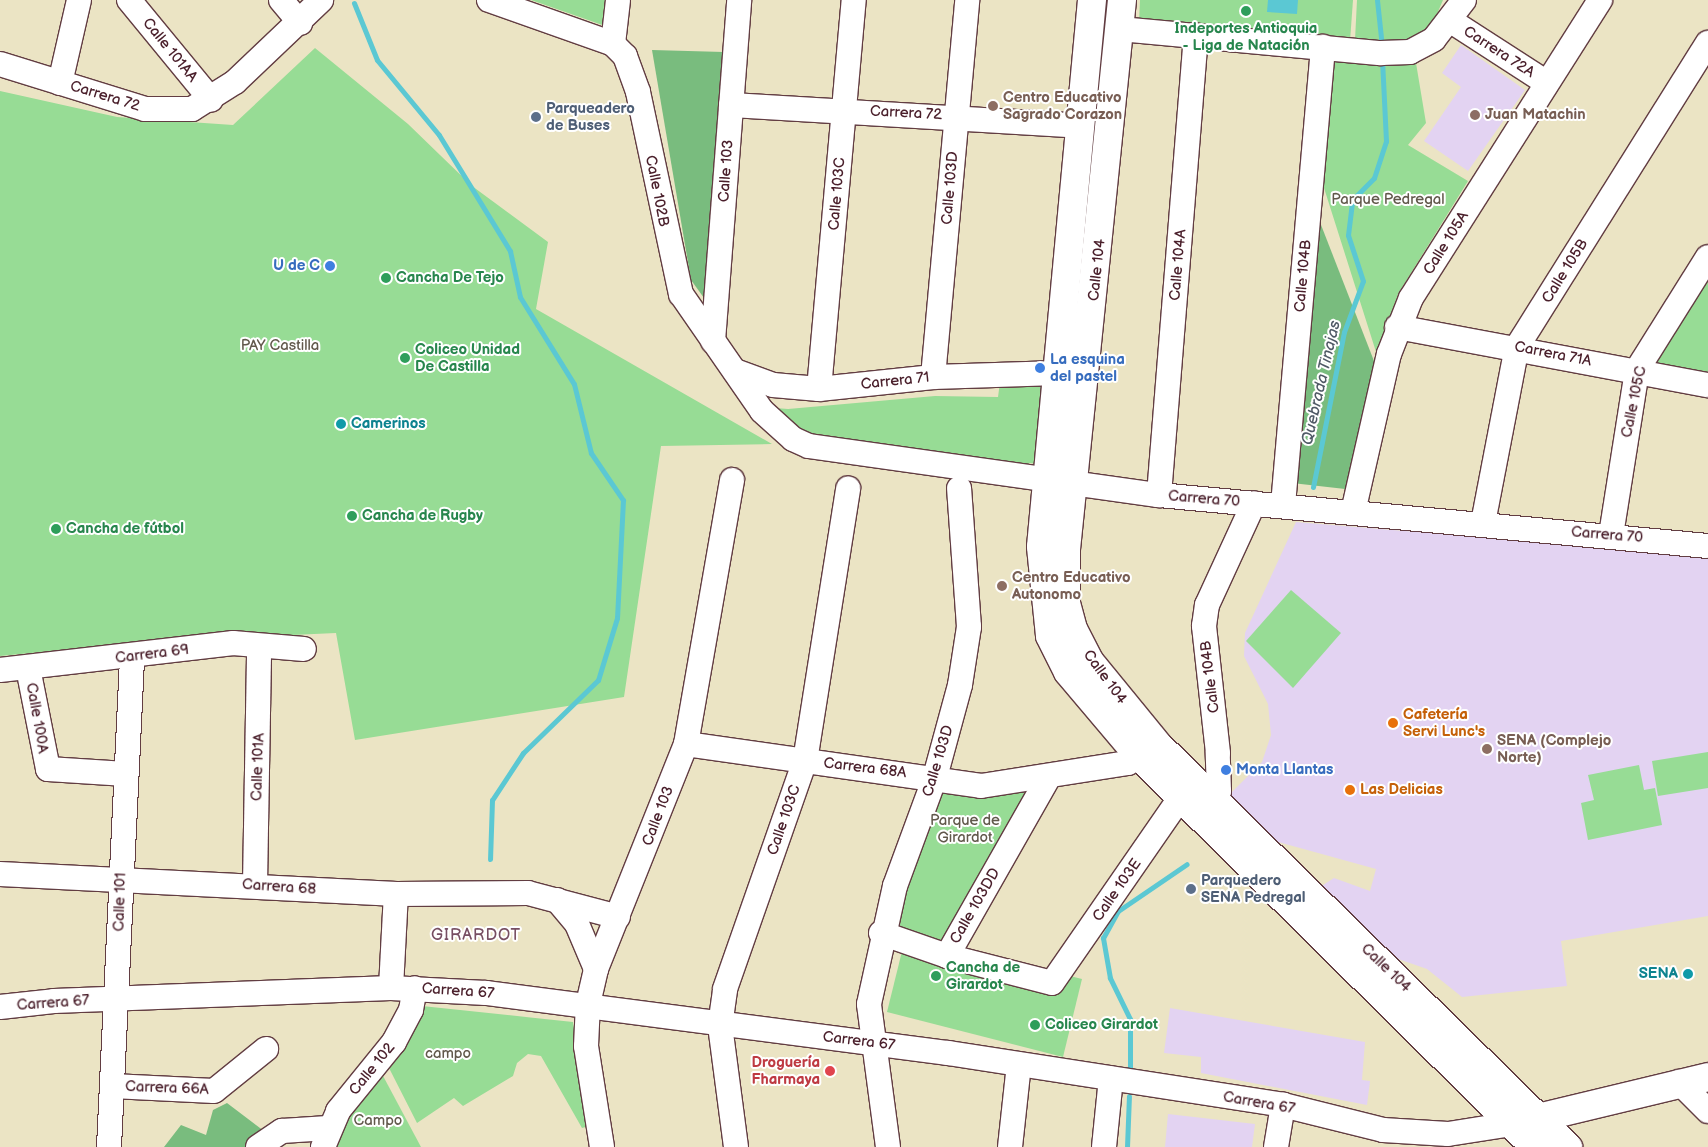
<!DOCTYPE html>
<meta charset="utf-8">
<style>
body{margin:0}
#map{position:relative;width:1708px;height:1147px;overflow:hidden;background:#ebe4c4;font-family:"Balsamiq Sans",sans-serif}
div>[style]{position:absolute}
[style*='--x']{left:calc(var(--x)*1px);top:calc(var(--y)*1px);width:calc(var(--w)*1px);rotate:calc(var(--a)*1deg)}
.built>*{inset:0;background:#e3d3f2}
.green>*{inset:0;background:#97dc95}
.forest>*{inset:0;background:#79bc7e}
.water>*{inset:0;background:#5bc8d3}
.stream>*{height:5px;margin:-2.5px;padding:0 2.5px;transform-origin:2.5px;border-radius:2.5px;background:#5bc8d3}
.roads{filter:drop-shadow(1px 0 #623d42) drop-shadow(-1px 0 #623d42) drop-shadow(0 1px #623d42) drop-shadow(0 -1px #623d42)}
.minor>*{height:24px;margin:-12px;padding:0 12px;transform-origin:12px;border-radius:12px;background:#fff}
.major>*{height:28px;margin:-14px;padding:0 14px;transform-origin:14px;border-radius:14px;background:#fff}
.dots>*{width:14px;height:14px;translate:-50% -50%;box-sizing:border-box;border:2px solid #fff;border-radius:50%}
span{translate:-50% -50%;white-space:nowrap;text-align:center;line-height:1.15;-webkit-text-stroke:4px #fff;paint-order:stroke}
.leisure-label{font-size:15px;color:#27864d;font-weight:700}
.left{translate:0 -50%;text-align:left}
.street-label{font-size:15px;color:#4a1f2b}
.education-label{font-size:15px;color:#785e54;font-weight:700}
.service-label{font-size:15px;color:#4e5e75;font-weight:700}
.park-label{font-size:15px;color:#61584b}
.shop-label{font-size:15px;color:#366cbe;font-weight:700}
.right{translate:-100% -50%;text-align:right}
.culture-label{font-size:15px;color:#0d838f;font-weight:700}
.food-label{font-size:15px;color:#c56008;font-weight:700}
.health-label{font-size:15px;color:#be3a42;font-weight:700}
.water-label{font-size:16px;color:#505a66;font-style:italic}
.neighbourhood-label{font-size:16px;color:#774e62;letter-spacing:1px}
</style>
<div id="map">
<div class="built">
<i style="clip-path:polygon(1461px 45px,1525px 90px,1468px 171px,1424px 141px,1461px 87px,1442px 73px)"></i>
<i style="clip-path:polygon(1296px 522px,1708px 556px,1708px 916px,1561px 941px,1567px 986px,1462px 997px,1427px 969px,1381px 953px,1320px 887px,1334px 878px,1370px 891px,1376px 869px,1271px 840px,1228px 796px,1262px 762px,1271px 735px,1268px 704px,1244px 656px,1245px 633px)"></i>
<i style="clip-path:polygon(1170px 1008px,1365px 1042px,1362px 1080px,1370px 1081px,1367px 1105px,1201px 1073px,1201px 1057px,1164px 1053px)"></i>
<i style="clip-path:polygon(1168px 1114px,1255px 1124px,1252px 1147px,1165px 1147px)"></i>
</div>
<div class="green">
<i style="clip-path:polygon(531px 0,614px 0,611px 28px)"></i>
<i style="clip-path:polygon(1140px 0,1353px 0,1350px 41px,1139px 23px)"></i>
<i style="clip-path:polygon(1357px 0,1443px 0,1416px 63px,1426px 123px,1408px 145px,1468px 181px,1398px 294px,1377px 355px,1318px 169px,1330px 64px,1355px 40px)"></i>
<i style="clip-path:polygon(315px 48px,408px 124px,472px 186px,548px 242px,536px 309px,772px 444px,661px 446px,624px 697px,355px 740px,336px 633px,156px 641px,0 656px,0 91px,117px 117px,233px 125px)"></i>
<i style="clip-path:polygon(1708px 253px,1708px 386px,1642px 374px)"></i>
<i style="clip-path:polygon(1000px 382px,1046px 384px,1038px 464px,1029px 463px,1028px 470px,811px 443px,763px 407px,788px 409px,935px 396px,998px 397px)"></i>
<i style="clip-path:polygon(1291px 590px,1341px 633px,1293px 688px,1246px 641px)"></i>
<i style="clip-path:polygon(1708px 752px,1708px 788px,1658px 796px,1652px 761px)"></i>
<i style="clip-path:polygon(1639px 765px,1644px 790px,1655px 788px,1662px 825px,1588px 840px,1581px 803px,1594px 800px,1588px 775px)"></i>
<i style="clip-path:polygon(940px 785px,1030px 786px,947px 944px,891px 925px)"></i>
<i style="clip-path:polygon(906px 935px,1082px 979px,1063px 1057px,887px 1012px)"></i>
<i style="clip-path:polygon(422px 1006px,573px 1022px,589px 1126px,582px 1128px,541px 1056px,528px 1054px,517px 1063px,513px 1076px,463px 1106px,454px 1098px,417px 1123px,389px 1068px)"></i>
<i style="clip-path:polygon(382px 1074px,421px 1147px,333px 1147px,337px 1130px)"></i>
</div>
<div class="forest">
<i style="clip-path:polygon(652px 50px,724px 52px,704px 298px,691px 280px)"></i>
<i style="clip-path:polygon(1316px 212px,1381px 379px,1354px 490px,1292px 483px)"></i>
<i style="clip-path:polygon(227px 1103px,264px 1131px,253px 1147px,164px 1147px,181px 1125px,206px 1135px,213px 1110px)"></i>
</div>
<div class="water">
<i style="clip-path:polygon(1268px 0,1298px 0,1297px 14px,1267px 12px)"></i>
</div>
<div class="stream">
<i style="--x:1377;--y:0;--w:47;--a:83.9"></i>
<i style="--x:354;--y:3;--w:61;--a:68"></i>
<i style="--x:377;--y:60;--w:97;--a:50.4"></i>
<i style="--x:439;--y:135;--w:136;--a:58.5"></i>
<i style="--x:510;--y:251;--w:47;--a:77.7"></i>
<i style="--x:520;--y:297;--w:102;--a:58.2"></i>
<i style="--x:574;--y:384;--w:71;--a:76.2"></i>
<i style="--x:591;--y:453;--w:57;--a:55.8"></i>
<i style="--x:623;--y:500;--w:118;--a:92.9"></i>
<i style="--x:617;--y:618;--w:65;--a:107"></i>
<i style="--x:598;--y:680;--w:105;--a:135.8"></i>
<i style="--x:523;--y:753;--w:56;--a:123.4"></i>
<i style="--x:492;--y:800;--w:59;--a:91.9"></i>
<i style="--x:1313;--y:487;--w:158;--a:-78.7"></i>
<i style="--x:1344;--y:332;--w:54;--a:-69.6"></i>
<i style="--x:1363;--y:281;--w:48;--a:-108.1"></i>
<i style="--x:1348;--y:235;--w:35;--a:-83"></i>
<i style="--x:1352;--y:200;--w:31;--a:-45"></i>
<i style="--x:1374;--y:178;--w:39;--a:-72"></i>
<i style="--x:1386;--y:141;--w:81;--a:-92.8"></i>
<i style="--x:1130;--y:1067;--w:48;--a:-90"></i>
<i style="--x:1130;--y:1019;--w:46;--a:-116"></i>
<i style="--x:1110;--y:978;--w:41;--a:-99.9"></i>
<i style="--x:1103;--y:938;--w:31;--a:-61"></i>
<i style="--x:1118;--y:911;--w:83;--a:-34.3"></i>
<i style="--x:1127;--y:1147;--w:51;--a:-87.8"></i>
</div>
<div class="roads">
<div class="minor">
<i style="--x:129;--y:0;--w:129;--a:50.6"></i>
<i style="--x:281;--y:0;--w:30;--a:50"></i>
<i style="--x:489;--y:0;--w:132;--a:19.5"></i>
<i style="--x:613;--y:44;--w:17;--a:45"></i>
<i style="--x:625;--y:56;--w:38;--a:70"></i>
<i style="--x:638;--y:92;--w:207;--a:78"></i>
<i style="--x:681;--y:294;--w:142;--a:55.3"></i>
<i style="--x:762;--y:411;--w:42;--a:42.1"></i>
<i style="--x:793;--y:439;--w:17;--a:24"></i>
<i style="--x:809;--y:446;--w:353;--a:8"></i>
<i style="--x:1159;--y:495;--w:551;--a:5.31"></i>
<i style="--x:1451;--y:21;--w:114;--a:32.9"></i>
<i style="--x:1120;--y:29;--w:262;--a:5.3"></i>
<i style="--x:1381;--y:53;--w:29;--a:-2"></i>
<i style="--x:1410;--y:52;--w:27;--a:-28"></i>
<i style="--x:1434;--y:39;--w:49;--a:-52.4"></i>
<i style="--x:613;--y:44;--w:44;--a:-83.5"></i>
<i style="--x:0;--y:64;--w:152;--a:17.2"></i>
<i style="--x:145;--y:109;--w:47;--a:0"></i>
<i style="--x:192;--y:109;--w:51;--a:-32.1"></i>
<i style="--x:235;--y:82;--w:119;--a:-43.6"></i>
<i style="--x:60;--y:83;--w:85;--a:-77.1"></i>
<i style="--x:731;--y:105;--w:350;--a:3.4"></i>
<i style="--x:1397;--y:327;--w:316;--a:10.6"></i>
<i style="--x:713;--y:341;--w:342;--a:-85.6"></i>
<i style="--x:735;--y:371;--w:40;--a:20.2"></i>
<i style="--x:773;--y:385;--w:46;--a:5"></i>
<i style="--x:819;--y:389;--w:115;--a:-6"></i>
<i style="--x:933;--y:377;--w:125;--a:-1.8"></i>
<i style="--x:933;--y:377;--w:379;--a:-84.8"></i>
<i style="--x:819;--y:389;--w:391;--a:-84.9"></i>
<i style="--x:1159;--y:495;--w:461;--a:-85.4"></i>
<i style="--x:1283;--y:505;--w:460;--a:-85"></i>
<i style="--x:1353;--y:512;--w:162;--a:-77.2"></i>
<i style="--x:1389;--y:354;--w:60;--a:-68.6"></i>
<i style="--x:1411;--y:298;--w:353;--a:-57.6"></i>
<i style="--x:1483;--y:523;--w:179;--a:-79.1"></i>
<i style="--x:1517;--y:347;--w:359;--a:-57.9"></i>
<i style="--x:1611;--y:535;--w:167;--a:-81"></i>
<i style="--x:1637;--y:370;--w:133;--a:-57.9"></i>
<i style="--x:28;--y:668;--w:103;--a:78.8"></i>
<i style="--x:48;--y:769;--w:78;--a:3.7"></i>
<i style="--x:0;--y:670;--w:235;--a:-6.6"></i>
<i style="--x:233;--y:643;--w:71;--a:4.8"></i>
<i style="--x:686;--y:744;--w:298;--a:8.1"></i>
<i style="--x:981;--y:786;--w:149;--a:-8.9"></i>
<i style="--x:1128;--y:763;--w:31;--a:-33"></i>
<i style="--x:1214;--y:801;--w:11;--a:-63"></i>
<i style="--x:1219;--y:791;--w:38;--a:-92"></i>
<i style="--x:1218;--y:753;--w:128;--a:-96.3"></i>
<i style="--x:1204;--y:626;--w:21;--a:-82"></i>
<i style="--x:1207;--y:605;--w:112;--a:-65.3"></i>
<i style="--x:0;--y:874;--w:397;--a:2.9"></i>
<i style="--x:396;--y:894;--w:132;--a:-0.4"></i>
<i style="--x:528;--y:893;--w:93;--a:14.9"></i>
<i style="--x:255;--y:885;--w:236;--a:-89"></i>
<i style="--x:557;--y:900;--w:31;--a:50"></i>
<i style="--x:577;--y:924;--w:49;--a:67.1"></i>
<i style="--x:881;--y:933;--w:70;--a:19.2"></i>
<i style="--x:947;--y:956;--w:108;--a:14.4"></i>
<i style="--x:1052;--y:983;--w:226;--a:-55.3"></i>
<i style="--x:947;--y:956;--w:205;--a:-60.4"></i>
<i style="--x:391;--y:988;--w:94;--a:-87"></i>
<i style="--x:0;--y:1007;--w:54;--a:-6.3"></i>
<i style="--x:54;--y:1001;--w:337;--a:-2.2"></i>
<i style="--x:391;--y:988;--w:95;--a:3"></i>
<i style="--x:486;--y:993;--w:466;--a:7.4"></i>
<i style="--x:948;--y:1053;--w:339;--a:8.8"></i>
<i style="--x:1283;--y:1105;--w:103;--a:14"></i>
<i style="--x:1383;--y:1130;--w:65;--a:3.5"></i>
<i style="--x:1448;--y:1134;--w:65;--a:-8.9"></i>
<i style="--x:1679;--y:1082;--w:41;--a:45"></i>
<i style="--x:112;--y:1086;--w:102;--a:2.8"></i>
<i style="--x:214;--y:1091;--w:67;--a:-38.9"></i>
<i style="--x:109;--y:1147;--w:490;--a:-87.3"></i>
<i style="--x:258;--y:1147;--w:29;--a:-34"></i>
<i style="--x:282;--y:1131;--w:46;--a:-3.7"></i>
<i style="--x:323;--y:1147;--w:39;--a:-67"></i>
<i style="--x:338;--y:1111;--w:89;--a:-50.9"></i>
<i style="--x:394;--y:1042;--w:36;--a:-62"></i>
<i style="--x:411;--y:1010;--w:22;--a:-80"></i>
<i style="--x:602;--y:1147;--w:102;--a:-99"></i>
<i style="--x:586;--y:1046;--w:42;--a:-87.3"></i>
<i style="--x:588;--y:1004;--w:36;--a:-77"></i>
<i style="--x:596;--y:969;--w:242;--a:-68.2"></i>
<i style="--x:686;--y:744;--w:268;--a:-80.1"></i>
<i style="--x:736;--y:1147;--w:122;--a:-97.5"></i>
<i style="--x:720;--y:1026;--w:37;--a:-82"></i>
<i style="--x:725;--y:989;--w:242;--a:-70.7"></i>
<i style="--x:805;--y:761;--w:276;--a:-81"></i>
<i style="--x:888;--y:1147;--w:144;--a:-97.6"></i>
<i style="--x:869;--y:1004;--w:121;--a:-77.6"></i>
<i style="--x:895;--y:886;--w:116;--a:-69.8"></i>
<i style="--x:935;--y:777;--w:95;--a:-74.8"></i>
<i style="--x:960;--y:685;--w:59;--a:-81.2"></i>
<i style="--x:969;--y:627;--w:139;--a:-94.1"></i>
<i style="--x:1010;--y:1147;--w:83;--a:-83.8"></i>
<i style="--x:1104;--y:1147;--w:69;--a:-84.2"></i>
<i style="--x:1276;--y:1147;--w:43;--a:-80.5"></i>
</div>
<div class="major">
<i style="--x:1092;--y:0;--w:549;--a:95.33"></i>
<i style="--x:1041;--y:547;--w:89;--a:84.2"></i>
<i style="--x:1050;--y:636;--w:40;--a:63.4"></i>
<i style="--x:1068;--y:672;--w:110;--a:49.8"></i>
<i style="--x:1139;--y:756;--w:557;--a:44.64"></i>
<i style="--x:1122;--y:0;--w:552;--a:95.82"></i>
<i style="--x:1066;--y:549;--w:54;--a:90"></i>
<i style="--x:1066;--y:603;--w:27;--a:75"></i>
<i style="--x:1073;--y:629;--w:37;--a:63"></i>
<i style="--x:1090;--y:662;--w:106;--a:50.7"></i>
<i style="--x:1157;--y:744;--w:576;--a:44.44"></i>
<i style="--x:1525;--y:1121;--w:188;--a:-13.5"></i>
</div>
</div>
<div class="dots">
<i style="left:1246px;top:11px;background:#2e9e5b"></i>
<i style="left:993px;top:106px;background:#8d6e63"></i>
<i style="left:1475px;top:115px;background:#8d6e63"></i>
<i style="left:536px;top:117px;background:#5c6f8a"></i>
<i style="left:330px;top:266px;background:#3f7fe0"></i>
<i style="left:386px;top:278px;background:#2e9e5b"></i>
<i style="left:405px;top:358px;background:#2e9e5b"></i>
<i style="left:1040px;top:368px;background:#3f7fe0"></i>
<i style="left:341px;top:424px;background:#0f9aa8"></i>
<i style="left:352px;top:516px;background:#2e9e5b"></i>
<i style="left:56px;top:529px;background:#2e9e5b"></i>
<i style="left:1002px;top:586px;background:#8d6e63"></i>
<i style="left:1393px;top:723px;background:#e8710a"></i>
<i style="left:1487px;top:749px;background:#8d6e63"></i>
<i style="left:1226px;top:770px;background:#3f7fe0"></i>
<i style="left:1350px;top:790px;background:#e8710a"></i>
<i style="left:1191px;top:889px;background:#5c6f8a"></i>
<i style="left:1688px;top:974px;background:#0f9aa8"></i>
<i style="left:936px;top:976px;background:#2e9e5b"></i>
<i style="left:1035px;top:1025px;background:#2e9e5b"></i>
<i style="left:830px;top:1071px;background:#e0444e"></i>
</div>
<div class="leisure-label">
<span style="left:1246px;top:37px">Indeportes Antioquia<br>- Liga de Natación</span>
<span class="left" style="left:396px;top:278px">Cancha De Tejo</span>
<span class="left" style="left:415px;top:358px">Coliceo Unidad<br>De Castilla</span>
<span class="left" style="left:362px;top:516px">Cancha de Rugby</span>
<span class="left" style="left:66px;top:529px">Cancha de fútbol</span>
<span class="left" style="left:946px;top:976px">Cancha de<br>Girardot</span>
<span class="left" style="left:1045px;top:1025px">Coliceo Girardot</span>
</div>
<div class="street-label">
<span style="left:170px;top:50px;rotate:51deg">Calle 101AA</span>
<span style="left:1499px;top:52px;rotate:33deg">Carrera 72A</span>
<span style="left:105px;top:96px;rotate:17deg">Carrera 72</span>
<span style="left:906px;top:113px;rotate:3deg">Carrera 72</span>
<span style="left:726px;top:171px;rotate:-86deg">Calle 103</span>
<span style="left:950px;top:188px;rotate:-85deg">Calle 103D</span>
<span style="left:657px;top:191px;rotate:79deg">Calle 102B</span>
<span style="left:837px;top:194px;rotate:-85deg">Calle 103C</span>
<span style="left:1446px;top:243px;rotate:-58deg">Calle 105A</span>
<span style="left:1178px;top:265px;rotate:-85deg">Calle 104A</span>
<span style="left:1097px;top:270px;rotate:-84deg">Calle 104</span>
<span style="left:1565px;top:271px;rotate:-58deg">Calle 105B</span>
<span style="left:1303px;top:276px;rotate:-85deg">Calle 104B</span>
<span style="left:1553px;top:354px;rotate:11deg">Carrera 71A</span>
<span style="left:895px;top:381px;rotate:-6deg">Carrera 71</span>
<span style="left:1634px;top:402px;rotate:-78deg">Calle 105C</span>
<span style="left:1204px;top:499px;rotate:5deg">Carrera 70</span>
<span style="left:1607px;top:535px;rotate:5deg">Carrera 70</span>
<span style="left:152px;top:654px;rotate:-7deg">Carrera 69</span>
<span style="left:1105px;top:677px;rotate:54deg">Calle 104</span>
<span style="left:1210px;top:677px;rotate:-97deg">Calle 104B</span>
<span style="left:37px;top:718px;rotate:80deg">Calle 100A</span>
<span style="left:938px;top:761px;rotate:-73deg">Calle 103D</span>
<span style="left:258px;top:767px;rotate:-88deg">Calle 101A</span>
<span style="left:865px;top:768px;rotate:7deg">Carrera 68A</span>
<span style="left:658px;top:816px;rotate:-69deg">Calle 103</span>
<span style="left:784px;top:820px;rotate:-71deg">Calle 103C</span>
<span style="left:279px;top:887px;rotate:4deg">Carrera 68</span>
<span style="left:1117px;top:890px;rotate:-55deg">Calle 103E</span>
<span style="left:120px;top:902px;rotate:-88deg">Calle 101</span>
<span style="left:975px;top:906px;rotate:-60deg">Calle 103DD</span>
<span style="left:1386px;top:968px;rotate:44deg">Calle 104</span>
<span style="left:458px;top:991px;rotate:4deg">Carrera 67</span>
<span style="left:53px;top:1003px;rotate:-4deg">Carrera 67</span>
<span style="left:859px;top:1041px;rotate:7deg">Carrera 67</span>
<span style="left:372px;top:1069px;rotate:-51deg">Calle 102</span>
<span style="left:167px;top:1088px;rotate:2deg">Carrera 66A</span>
<span style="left:1259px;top:1103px;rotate:10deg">Carrera 67</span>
</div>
<div class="education-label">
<span class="left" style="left:1003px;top:106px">Centro Educativo<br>Sagrado Corazon</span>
<span class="left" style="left:1485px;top:115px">Juan Matachin</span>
<span class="left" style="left:1012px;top:586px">Centro Educativo<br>Autonomo</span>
<span class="left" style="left:1497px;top:749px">SENA (Complejo<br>Norte)</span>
</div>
<div class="service-label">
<span class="left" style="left:546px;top:117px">Parqueadero<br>de Buses</span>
<span class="left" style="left:1201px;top:889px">Parquedero<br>SENA Pedregal</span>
</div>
<div class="park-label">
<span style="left:1388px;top:200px">Parque Pedregal</span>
<span style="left:280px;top:346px">PAY Castilla</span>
<span style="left:965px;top:829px">Parque de<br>Girardot</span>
<span style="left:448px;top:1054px">campo</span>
<span style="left:378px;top:1121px">Campo</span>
</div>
<div class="shop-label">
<span class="right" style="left:320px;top:266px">U de C</span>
<span class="left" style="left:1050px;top:368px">La esquina<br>del pastel</span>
<span class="left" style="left:1236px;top:770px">Monta Llantas</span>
</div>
<div class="culture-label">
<span class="left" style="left:351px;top:424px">Camerinos</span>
<span class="right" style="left:1678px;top:974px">SENA</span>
</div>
<div class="food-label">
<span class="left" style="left:1403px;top:723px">Cafetería<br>Servi Lunc's</span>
<span class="left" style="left:1360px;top:790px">Las Delicias</span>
</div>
<div class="health-label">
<span class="right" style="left:820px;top:1071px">Droguería<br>Fharmaya</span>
</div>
<div class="water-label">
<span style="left:1322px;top:383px;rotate:-77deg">Quebrada Tinajas</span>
</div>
<div class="neighbourhood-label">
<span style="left:476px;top:936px">GIRARDOT</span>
</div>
</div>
